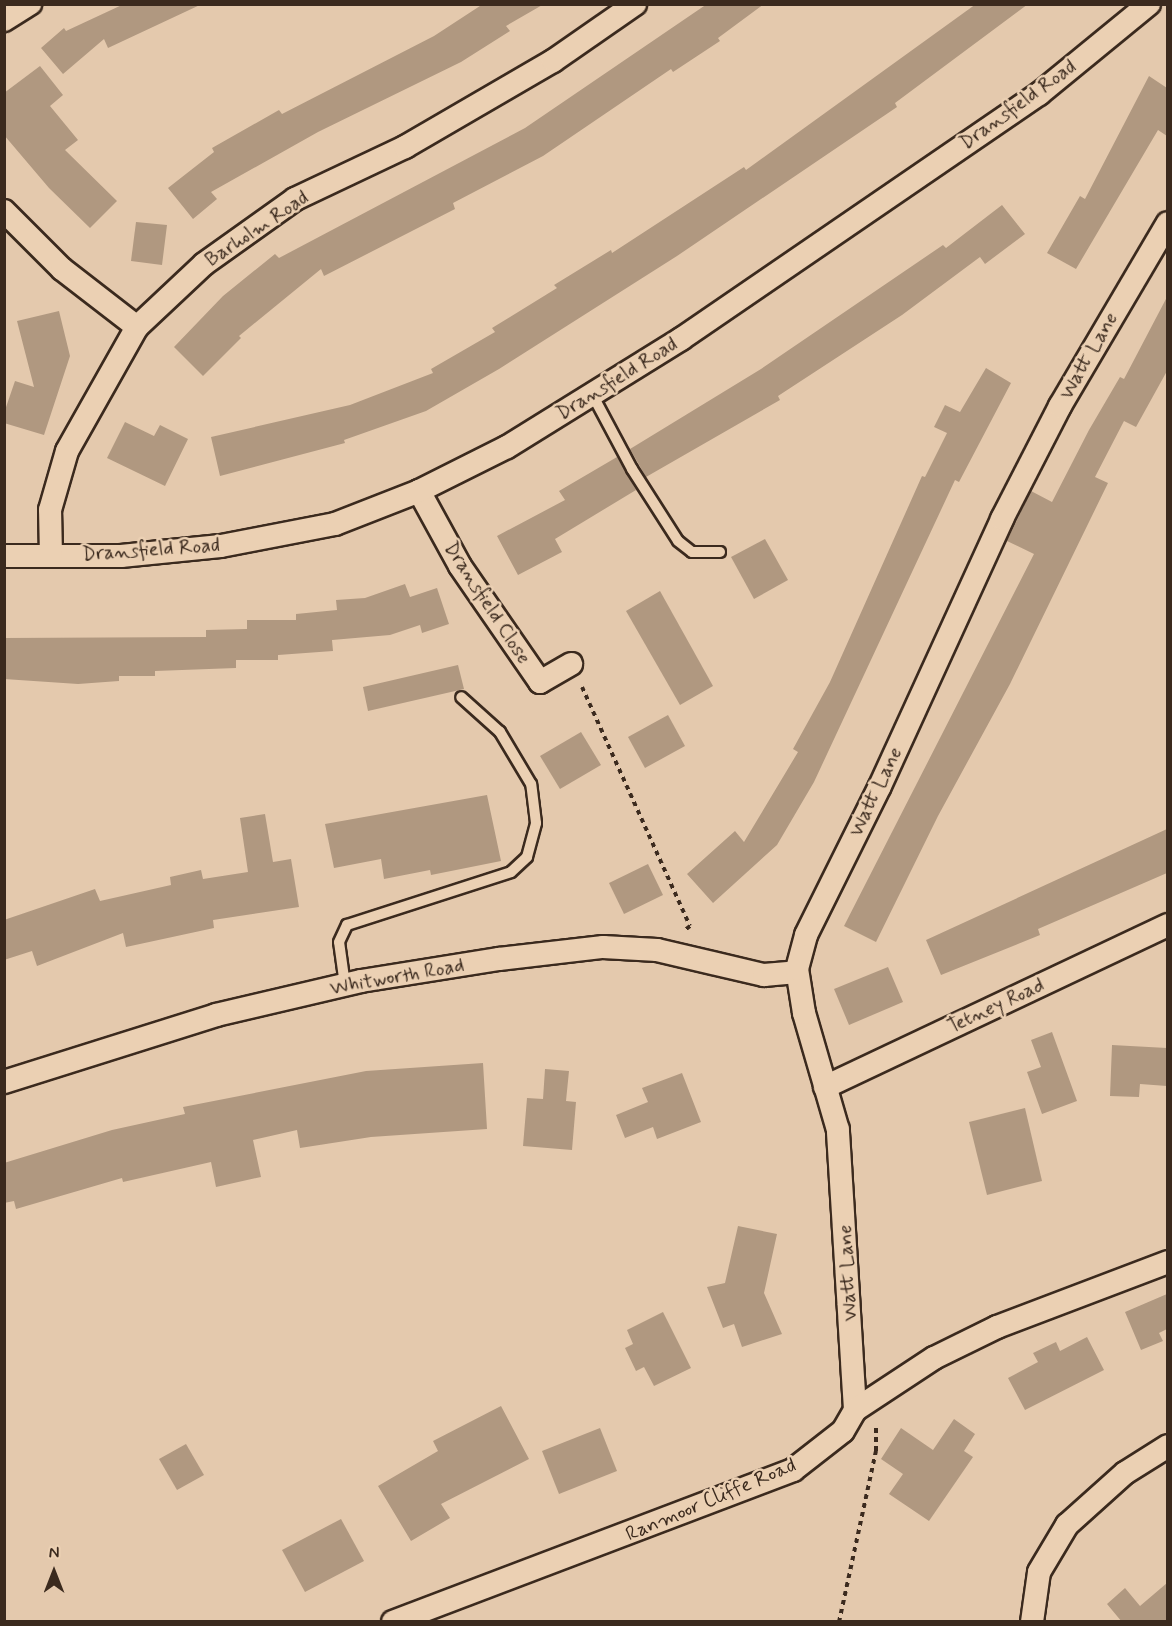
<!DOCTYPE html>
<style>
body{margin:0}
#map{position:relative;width:1172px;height:1626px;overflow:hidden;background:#e4c9ad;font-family:Mynerve,sans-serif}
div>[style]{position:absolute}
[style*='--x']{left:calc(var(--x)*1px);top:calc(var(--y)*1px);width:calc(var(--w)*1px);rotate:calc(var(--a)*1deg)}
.building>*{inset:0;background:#b09880}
.path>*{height:4px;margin-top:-2px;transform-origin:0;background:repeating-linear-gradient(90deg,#3b2a1e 0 4.5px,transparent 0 9px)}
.roads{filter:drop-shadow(2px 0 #3b2a1e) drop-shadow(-2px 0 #3b2a1e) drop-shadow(0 2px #3b2a1e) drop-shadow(0 -2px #3b2a1e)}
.lane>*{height:10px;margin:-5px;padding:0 5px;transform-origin:5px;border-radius:5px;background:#ebd0b3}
.street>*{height:22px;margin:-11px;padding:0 11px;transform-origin:11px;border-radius:11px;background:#ebd0b3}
span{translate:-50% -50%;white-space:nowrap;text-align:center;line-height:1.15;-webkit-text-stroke:5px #ebd0b3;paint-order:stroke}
.street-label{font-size:20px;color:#3b2a1e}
.frame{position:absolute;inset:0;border:6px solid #3b2a1e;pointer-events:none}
.north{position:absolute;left:24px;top:1542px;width:60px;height:60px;-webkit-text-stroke:4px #ebd0b3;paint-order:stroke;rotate:0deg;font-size:16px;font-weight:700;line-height:24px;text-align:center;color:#3b2a1e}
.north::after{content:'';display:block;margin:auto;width:21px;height:27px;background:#3b2a1e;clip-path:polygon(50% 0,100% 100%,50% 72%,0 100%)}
</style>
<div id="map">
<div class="building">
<i style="clip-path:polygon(124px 4px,202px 4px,108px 48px,104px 39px,63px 74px,41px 48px,64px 28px,66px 31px)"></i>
<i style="clip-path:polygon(483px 4px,544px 4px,506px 26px,510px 31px,461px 62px,318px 132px,211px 192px,217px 199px,193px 219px,168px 188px,214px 152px,212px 148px,279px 110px,282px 114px,434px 36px)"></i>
<i style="clip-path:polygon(707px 4px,764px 4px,718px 38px,720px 41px,673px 72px,671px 69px,543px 156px,453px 203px,455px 209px,324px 276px,321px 269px,239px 336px,241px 338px,203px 376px,174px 347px,223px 296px,275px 254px,279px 258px,525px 128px)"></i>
<i style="clip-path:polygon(976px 4px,1028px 4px,895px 103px,897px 107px,677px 256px,499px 369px,426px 411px,344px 440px,345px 443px,220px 476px,211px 437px,350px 405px,433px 373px,431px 369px,495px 332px,492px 328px,557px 288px,554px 285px,611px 250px,612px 253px,744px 167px,746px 170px)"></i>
<i style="clip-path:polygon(40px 66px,63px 95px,50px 106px,78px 140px,65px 150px,117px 201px,90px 228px,49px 188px,4px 135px,4px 93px)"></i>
<i style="clip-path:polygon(1149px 76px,1167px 88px,1167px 136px,1158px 130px,1076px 269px,1047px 253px,1080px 196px,1085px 199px)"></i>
<i style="clip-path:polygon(1002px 205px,1025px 234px,985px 264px,980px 257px,902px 315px,778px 396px,780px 400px,646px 477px,630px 449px,761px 369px,943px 245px,946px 248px)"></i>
<i style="clip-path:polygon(136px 222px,167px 225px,162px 265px,131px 261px)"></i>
<i style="clip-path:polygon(1167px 297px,1167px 371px,1136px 427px,1124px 421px,1095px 477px,1108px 483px,1010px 684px,938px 816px,876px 942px,844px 926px,1034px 554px,1007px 541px,1031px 491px,1052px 502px,1089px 430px,1120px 377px,1124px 379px)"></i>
<i style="clip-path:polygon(59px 311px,70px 356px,44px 435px,4px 423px,4px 413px,15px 381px,34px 387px,17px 321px)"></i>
<i style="clip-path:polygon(986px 368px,1011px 383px,959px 482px,955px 480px,814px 782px,777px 845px,713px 903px,687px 874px,735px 831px,744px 842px,798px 752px,793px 749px,830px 682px,922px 476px,925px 477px,947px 433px,934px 427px,945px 405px,960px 412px)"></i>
<i style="clip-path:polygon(125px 422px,154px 436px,160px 425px,188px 439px,165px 486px,107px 458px)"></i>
<i style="clip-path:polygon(617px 457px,636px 490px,555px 539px,562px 552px,518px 575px,497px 536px,565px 500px,559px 491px)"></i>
<i style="clip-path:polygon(765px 539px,788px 580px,754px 599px,731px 557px)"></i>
<i style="clip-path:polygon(405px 584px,410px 597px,437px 588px,449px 624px,422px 633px,420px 625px,390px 635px,332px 640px,333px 651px,278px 655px,278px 660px,236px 660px,236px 668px,155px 671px,155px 676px,119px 676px,119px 681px,78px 684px,4px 679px,4px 638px,206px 637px,206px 630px,247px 629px,247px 620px,296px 620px,296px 614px,337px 610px,336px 600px,365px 598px)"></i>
<i style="clip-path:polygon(660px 591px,713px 686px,680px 705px,626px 611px)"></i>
<i style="clip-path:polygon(458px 665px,464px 689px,368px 711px,363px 687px)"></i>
<i style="clip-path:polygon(668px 715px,685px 746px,645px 768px,628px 737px)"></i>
<i style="clip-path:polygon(581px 732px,601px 765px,560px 789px,540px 756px)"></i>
<i style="clip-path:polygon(487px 795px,501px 861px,431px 875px,430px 870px,384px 879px,381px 859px,334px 868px,325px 824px)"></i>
<i style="clip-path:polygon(265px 814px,273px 862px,291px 859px,299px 907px,213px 920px,214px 928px,126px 947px,123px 933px,37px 966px,32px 951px,4px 960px,4px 920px,95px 889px,100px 901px,171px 885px,170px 877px,201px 870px,203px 879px,248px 872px,240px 818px)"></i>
<i style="clip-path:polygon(1167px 829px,1167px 873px,1038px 929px,1040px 935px,941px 975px,926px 940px)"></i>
<i style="clip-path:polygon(648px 864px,663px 895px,624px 914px,609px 883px)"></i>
<i style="clip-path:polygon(888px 967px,903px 1002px,849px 1025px,834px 989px)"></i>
<i style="clip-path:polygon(1052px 1032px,1077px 1101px,1042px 1114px,1027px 1072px,1041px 1067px,1031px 1040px)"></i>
<i style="clip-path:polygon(1112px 1045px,1167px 1048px,1167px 1086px,1140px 1084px,1139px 1097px,1110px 1096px)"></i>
<i style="clip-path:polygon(483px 1063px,487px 1129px,371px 1137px,300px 1148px,297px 1130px,253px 1140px,261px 1177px,216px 1187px,211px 1162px,123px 1182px,122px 1178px,16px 1209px,14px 1201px,4px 1203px,4px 1163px,112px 1130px,185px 1114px,183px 1107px,366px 1071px)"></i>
<i style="clip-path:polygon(545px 1069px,569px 1071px,566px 1101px,576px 1102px,572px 1150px,523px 1146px,527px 1098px,543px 1099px)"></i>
<i style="clip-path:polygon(682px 1073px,701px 1122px,657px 1139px,653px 1127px,625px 1138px,616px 1115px,648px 1102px,642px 1088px)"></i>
<i style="clip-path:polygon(1025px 1108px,1042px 1181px,987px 1195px,969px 1122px)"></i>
<i style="clip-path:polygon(738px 1226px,777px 1234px,764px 1293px,782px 1334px,742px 1347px,734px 1324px,723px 1328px,707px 1287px,725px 1283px)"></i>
<i style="clip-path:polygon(1167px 1294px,1167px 1329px,1159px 1333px,1163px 1341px,1141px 1350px,1125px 1312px)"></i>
<i style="clip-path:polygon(663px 1312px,691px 1368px,654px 1386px,644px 1367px,636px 1371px,625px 1348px,633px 1344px,627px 1330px)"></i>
<i style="clip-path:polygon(1087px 1337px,1104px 1370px,1025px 1410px,1008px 1378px,1038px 1362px,1033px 1353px,1056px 1342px,1060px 1351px)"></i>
<i style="clip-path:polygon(501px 1406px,529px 1459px,441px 1504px,450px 1518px,411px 1541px,378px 1486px,438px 1451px,433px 1441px)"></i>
<i style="clip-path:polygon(954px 1419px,975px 1434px,964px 1451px,973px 1457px,929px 1521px,889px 1494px,903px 1474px,881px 1459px,901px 1428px,933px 1450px)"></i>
<i style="clip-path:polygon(600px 1428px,617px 1471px,559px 1494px,542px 1451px)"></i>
<i style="clip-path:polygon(186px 1444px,204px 1475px,177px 1490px,159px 1459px)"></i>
<i style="clip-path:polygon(341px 1519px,364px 1561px,305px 1592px,282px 1550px)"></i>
<i style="clip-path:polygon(1167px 1583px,1167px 1622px,1122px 1622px,1107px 1604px,1125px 1588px,1140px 1606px)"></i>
</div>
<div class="path">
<i style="--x:582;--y:687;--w:262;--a:65.7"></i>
<i style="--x:690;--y:926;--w:6;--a:141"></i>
<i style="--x:839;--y:1622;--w:175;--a:-77.8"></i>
<i style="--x:876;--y:1451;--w:23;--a:-90"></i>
</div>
<div class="roads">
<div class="lane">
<i style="--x:592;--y:394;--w:85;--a:61.9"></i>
<i style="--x:632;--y:469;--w:85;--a:57.4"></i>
<i style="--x:678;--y:541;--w:18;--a:38"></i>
<i style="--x:692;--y:552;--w:28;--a:0"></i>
<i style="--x:345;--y:985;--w:43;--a:-97.9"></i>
<i style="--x:339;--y:942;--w:19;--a:-65"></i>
<i style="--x:347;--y:925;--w:172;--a:-17.9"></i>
<i style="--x:511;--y:872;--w:22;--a:-43"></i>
<i style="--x:527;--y:857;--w:35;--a:-75"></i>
<i style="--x:536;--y:823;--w:39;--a:-97"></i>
<i style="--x:531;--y:784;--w:61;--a:-120.8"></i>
<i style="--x:500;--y:732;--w:52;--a:-138.1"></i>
</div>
<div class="street">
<i style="--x:4;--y:20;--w:31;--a:-32"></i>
<i style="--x:4;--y:211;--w:82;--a:45"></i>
<i style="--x:62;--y:269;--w:95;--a:37.7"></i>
<i style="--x:419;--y:491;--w:85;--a:61.3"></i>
<i style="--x:460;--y:566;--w:141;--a:55.4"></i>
<i style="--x:540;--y:682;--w:36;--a:-30"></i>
<i style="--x:4;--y:556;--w:117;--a:0"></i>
<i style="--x:121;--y:556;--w:100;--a:-5.7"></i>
<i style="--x:221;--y:546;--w:116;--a:-10.9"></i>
<i style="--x:335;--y:524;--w:90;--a:-21.4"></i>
<i style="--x:419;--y:491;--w:98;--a:-26.6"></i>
<i style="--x:507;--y:447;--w:205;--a:-31.8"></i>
<i style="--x:681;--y:339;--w:434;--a:-34.4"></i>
<i style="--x:1039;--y:94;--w:142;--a:-39.3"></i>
<i style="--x:51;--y:556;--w:46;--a:-91.2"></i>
<i style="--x:50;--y:510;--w:61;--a:-73.9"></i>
<i style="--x:67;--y:451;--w:142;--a:-60.6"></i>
<i style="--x:137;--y:327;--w:92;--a:-43.2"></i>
<i style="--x:204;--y:264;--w:112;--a:-35.5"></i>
<i style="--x:295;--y:199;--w:122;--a:-25.3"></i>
<i style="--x:405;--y:147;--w:171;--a:-30.2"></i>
<i style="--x:553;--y:61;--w:100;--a:-34.8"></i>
<i style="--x:4;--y:1082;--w:222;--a:-17.5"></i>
<i style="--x:216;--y:1015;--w:149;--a:-13.2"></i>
<i style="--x:361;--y:981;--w:140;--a:-9.1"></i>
<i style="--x:499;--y:959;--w:105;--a:-6.6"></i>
<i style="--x:603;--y:947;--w:54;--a:3.2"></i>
<i style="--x:657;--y:950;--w:110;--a:13.2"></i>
<i style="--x:764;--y:975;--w:33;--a:-5"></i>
<i style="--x:825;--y:1087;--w:379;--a:-25.3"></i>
<i style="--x:855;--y:1410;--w:281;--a:-93.5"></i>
<i style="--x:838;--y:1130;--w:122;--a:-106.2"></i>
<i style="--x:804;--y:1013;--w:45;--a:-99"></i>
<i style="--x:797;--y:969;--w:35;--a:-75"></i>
<i style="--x:806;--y:935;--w:166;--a:-63.6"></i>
<i style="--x:880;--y:786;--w:294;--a:-65.4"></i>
<i style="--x:1002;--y:519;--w:127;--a:-62.8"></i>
<i style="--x:1060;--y:406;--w:212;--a:-59.5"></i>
<i style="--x:393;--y:1622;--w:428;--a:-20.8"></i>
<i style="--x:793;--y:1470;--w:63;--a:-38"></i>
<i style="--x:843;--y:1431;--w:24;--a:-60"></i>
<i style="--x:855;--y:1410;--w:95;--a:-33.4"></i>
<i style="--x:934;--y:1358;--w:70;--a:-26.2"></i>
<i style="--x:997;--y:1327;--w:183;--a:-20.8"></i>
<i style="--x:1032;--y:1622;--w:50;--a:-82"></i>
<i style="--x:1039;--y:1572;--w:55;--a:-59.2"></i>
<i style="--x:1067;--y:1525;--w:78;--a:-41.9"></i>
<i style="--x:1125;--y:1473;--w:51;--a:-32.1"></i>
</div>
</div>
<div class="street-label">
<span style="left:1018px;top:105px;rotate:-36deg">Dransfield Road</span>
<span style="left:257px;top:229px;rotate:-34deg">Barholm Road</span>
<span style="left:1089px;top:356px;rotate:-60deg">Watt Lane</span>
<span style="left:617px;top:379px;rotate:-32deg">Dransfield Road</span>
<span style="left:151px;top:550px;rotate:-4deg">Dransfield Road</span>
<span style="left:487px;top:603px;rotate:57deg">Dransfield Close</span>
<span style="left:876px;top:792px;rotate:-64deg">Watt Lane</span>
<span style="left:397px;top:977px;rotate:-10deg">Whitworth Road</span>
<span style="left:996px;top:1006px;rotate:-25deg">Tetney Road</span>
<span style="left:848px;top:1273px;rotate:-93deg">Watt Lane</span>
<span style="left:711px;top:1500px;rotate:-23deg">Ranmoor Cliffe Road</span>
</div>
<div class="frame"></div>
<div class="north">N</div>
</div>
